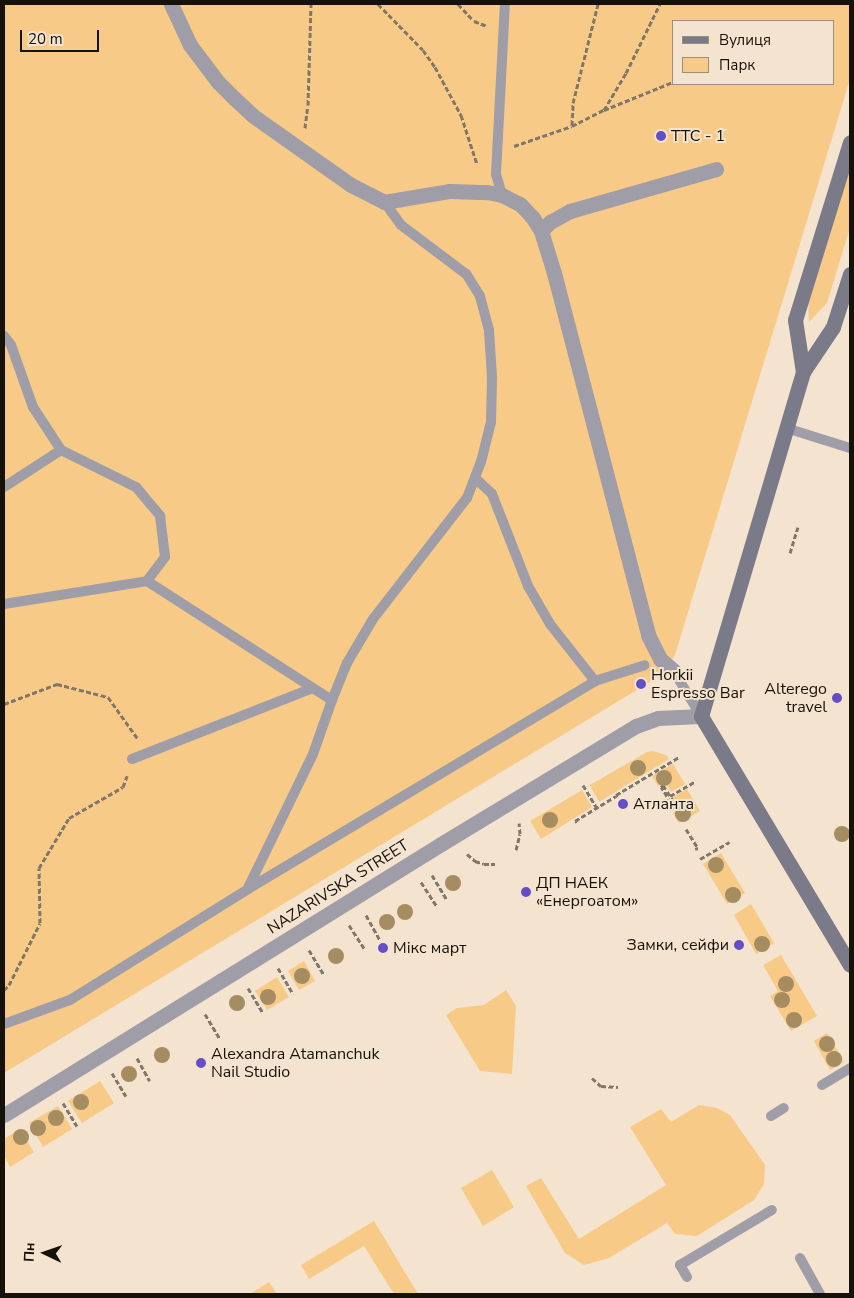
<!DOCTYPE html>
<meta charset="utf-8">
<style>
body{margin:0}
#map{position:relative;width:854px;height:1298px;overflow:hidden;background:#f4e4cf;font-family:"Nunito Sans",sans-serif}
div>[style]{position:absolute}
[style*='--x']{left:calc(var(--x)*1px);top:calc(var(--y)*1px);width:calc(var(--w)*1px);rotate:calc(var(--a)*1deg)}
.green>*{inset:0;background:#f7ca87}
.path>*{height:3px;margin-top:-1.5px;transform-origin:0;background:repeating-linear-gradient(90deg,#817769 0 5px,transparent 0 7.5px)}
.service>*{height:10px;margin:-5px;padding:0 5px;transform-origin:5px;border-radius:5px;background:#9e9da8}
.pedestrian>*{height:15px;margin:-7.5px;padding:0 7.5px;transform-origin:7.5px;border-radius:7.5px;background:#9e9da8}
.minor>*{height:15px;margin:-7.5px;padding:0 7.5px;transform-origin:7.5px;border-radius:7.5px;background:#9e9da8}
.secondary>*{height:15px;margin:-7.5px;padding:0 7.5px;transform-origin:7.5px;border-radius:7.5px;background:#7a7a89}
.trees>*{width:16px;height:16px;margin:-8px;border-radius:50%;background:#a68d61}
.dots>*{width:14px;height:14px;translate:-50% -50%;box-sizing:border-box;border:2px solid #f4e4cf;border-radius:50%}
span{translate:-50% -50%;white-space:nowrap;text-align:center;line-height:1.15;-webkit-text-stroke:4px #f4e4cf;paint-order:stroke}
.poi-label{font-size:16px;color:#161109}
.left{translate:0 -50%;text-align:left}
.right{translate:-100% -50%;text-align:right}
.street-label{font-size:16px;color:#161109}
.frame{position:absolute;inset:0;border:5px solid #161109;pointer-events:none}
.legend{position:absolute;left:672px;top:20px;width:162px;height:65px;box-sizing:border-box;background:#f4e4cf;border:1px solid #9b9080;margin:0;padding:6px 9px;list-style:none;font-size:15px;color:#161109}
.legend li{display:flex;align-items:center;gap:10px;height:25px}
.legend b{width:25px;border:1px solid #9b9080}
.north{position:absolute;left:20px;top:1228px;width:50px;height:50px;-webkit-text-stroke:4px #f4e4cf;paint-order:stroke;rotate:273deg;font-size:14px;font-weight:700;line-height:20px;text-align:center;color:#161109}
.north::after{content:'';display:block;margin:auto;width:18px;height:22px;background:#161109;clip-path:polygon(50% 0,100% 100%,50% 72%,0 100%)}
.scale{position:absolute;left:20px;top:30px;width:79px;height:22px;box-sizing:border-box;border:2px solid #161109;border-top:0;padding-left:6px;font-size:15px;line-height:18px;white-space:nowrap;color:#161109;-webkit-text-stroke:4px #f4e4cf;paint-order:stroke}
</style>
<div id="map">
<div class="green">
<i style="clip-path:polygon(evenodd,4px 4px,850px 4px,850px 79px,675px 655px,667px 666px,650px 682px,4px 1073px,4px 4px,673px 21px,833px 21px,833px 84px,673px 84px,673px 21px)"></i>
<i style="clip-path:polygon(850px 162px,850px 228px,827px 303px,809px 322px,808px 298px)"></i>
<i style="clip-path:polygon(653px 751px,666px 755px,669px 759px,599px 802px,590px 785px,647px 752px)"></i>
<i style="clip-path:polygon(673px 764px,685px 784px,671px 792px,665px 782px,658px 786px,652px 776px)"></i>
<i style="clip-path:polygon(687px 789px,700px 811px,679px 823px,673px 813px,680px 809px,673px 797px)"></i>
<i style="clip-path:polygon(582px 790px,592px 807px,541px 839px,530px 821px)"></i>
<i style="clip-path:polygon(721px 853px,745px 893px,727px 904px,703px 864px)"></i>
<i style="clip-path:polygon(751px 904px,774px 943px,756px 954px,734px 915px)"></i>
<i style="clip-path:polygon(781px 955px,817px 1016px,791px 1031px,770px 996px,778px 991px,763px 965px)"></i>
<i style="clip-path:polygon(304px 961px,315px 981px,299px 990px,288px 971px)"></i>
<i style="clip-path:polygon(277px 977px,289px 997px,267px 1010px,255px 991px)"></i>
<i style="clip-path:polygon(506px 990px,516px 1006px,512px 1074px,480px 1071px,446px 1015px,457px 1008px,484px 1005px)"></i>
<i style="clip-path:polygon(827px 1033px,844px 1062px,830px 1070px,814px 1041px)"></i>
<i style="clip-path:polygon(100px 1081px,114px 1103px,82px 1123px,68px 1101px)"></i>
<i style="clip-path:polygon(699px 1105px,717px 1108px,730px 1115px,765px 1165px,764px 1184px,754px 1200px,697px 1236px,675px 1234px,667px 1223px,609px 1258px,584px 1265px,565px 1253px,526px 1186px,541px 1178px,579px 1239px,666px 1185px,630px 1127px,661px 1109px,671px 1122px)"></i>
<i style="clip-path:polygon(58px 1106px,72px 1129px,43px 1147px,29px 1123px)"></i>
<i style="clip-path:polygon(20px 1129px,34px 1152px,10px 1167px,4px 1156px,4px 1139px)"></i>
<i style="clip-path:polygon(492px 1170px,514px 1207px,483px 1226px,461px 1188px)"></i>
<i style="clip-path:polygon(374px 1221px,418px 1294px,394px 1294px,364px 1246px,309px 1279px,301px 1265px)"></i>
<i style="clip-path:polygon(269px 1282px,277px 1294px,250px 1294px)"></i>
</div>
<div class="path">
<i style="--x:378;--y:4;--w:64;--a:45.6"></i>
<i style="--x:423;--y:50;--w:21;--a:55"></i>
<i style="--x:435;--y:67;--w:55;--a:61.6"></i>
<i style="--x:461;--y:115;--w:52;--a:71.9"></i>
<i style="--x:458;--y:4;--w:23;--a:47"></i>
<i style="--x:474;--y:21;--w:14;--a:21"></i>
<i style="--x:604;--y:110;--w:74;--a:-22.1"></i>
<i style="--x:572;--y:125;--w:22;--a:-87"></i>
<i style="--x:573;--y:103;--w:102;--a:-75.8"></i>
<i style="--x:305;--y:128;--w:23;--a:-83"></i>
<i style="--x:308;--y:105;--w:101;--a:-88.3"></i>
<i style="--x:514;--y:146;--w:61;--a:-19"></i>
<i style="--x:572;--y:126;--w:36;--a:-27"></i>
<i style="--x:604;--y:110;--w:43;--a:-59.3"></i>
<i style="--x:626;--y:73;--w:77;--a:-63.8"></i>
<i style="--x:790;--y:553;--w:27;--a:-73"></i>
<i style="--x:4;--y:704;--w:57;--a:-20.7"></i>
<i style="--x:57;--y:684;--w:53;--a:14.3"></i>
<i style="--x:108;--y:697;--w:52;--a:54.5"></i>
<i style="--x:583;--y:785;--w:27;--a:59"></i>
<i style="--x:663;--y:785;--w:27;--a:57"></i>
<i style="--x:678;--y:808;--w:3;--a:162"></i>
<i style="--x:675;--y:809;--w:26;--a:-122"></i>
<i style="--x:661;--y:787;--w:3;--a:-45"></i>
<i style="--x:670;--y:796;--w:28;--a:-30"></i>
<i style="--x:617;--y:797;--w:2;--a:-117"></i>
<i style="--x:616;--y:795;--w:74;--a:-31.1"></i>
<i style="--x:577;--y:822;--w:2;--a:-153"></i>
<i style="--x:575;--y:821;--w:48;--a:-31.4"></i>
<i style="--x:686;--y:829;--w:22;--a:58"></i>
<i style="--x:698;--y:848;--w:3;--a:162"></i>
<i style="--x:516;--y:850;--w:16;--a:-76"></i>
<i style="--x:520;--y:834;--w:11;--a:-95"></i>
<i style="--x:467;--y:854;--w:11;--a:41"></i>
<i style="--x:475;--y:861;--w:9;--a:18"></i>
<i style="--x:484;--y:864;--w:11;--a:0"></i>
<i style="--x:700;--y:859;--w:34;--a:-30"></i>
<i style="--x:432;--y:875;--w:29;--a:59"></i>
<i style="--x:421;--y:882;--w:30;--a:57"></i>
<i style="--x:366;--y:915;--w:29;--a:61"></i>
<i style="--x:349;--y:925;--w:30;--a:57"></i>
<i style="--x:309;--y:950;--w:29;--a:59"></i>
<i style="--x:278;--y:968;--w:30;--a:60"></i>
<i style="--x:248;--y:988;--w:29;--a:59"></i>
<i style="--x:4;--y:990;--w:7;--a:-45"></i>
<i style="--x:9;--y:985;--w:69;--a:-63.4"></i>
<i style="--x:40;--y:923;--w:55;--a:-91"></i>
<i style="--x:39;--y:868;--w:58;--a:-59"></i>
<i style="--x:69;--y:818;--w:62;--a:-29.9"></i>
<i style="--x:123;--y:787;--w:12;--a:-70"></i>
<i style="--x:205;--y:1014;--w:29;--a:59"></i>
<i style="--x:137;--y:1058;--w:26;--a:61"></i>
<i style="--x:112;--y:1073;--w:27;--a:59"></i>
<i style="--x:592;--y:1078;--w:12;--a:42"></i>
<i style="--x:601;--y:1086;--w:17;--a:3"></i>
<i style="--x:63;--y:1103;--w:27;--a:59"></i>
</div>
<div class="service">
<i style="--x:502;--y:195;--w:22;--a:-106"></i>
<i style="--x:496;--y:174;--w:170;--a:-87"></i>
<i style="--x:4;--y:336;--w:11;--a:52"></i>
<i style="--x:11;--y:345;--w:66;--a:70.5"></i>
<i style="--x:33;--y:407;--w:51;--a:56.9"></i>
<i style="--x:61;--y:450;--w:84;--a:26.3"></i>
<i style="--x:136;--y:487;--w:38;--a:50"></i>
<i style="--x:160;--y:516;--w:41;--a:83"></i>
<i style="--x:165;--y:557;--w:30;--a:127"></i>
<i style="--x:786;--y:428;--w:67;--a:17.4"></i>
<i style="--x:475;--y:478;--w:23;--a:43"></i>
<i style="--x:492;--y:494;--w:99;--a:68.6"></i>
<i style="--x:528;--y:586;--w:44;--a:59.9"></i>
<i style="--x:550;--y:624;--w:73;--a:51.7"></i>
<i style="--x:4;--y:487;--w:68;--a:-33"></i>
<i style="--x:4;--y:604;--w:145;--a:-9.1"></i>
<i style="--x:147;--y:581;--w:220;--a:32.8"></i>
<i style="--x:332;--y:700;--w:40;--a:-68"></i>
<i style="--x:347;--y:663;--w:51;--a:-59.4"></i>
<i style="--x:373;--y:619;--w:153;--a:-52.2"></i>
<i style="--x:467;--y:498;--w:39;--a:-69"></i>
<i style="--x:481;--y:462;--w:41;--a:-76"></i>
<i style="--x:491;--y:422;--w:45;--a:-88.7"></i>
<i style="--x:492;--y:377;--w:47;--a:-93.7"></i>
<i style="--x:489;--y:330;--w:35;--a:-105"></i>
<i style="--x:480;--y:296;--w:26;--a:-122"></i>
<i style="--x:466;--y:274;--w:81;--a:-143"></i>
<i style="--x:401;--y:225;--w:29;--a:-126"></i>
<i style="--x:673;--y:670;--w:54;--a:58.7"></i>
<i style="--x:132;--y:759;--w:194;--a:-21.4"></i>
<i style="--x:248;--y:888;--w:149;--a:-64.1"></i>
<i style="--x:313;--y:754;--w:57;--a:-70.6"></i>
<i style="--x:4;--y:1024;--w:70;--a:-20"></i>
<i style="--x:70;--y:1000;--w:210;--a:-31.9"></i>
<i style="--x:248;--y:889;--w:405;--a:-30.9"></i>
<i style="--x:595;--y:681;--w:52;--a:-17.7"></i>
<i style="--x:822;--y:1085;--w:33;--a:-31"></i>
<i style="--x:771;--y:1116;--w:15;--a:-32"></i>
<i style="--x:800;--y:1258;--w:41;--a:60.9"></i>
<i style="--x:687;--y:1277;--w:14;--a:-120"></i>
<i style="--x:680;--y:1265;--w:107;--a:-30.9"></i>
</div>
<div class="pedestrian">
<i style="--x:171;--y:4;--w:45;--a:65.1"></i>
<i style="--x:190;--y:45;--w:46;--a:52.9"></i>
<i style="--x:218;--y:82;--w:23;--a:45"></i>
<i style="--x:234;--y:98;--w:25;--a:43"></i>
<i style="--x:252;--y:115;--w:121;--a:35.3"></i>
<i style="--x:351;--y:185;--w:37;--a:27"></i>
<i style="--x:384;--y:202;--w:67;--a:-9.5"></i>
<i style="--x:450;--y:191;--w:37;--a:2"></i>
<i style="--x:487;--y:192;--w:15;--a:11"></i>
<i style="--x:502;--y:195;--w:20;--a:27"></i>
<i style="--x:520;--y:204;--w:19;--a:47"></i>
<i style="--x:533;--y:218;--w:15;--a:58"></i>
<i style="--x:541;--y:231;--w:44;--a:72.8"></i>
<i style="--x:554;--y:273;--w:374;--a:75.4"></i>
<i style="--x:648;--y:635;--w:27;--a:63"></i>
<i style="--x:660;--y:659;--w:17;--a:40"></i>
<i style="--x:541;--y:231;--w:13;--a:-45"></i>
<i style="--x:550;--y:222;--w:23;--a:-29"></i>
<i style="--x:570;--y:211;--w:152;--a:-16"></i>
</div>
<div class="minor">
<i style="--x:4;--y:1115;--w:514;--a:-31.8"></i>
<i style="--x:441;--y:844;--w:228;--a:-31.2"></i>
<i style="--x:636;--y:726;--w:23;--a:-20"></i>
<i style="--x:658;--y:718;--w:43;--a:-2.7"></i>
</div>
<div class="secondary">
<i style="--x:850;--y:274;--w:56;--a:107.8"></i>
<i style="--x:833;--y:327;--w:54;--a:123.7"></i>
<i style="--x:803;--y:372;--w:359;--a:106.5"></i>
<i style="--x:701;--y:716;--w:290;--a:59.1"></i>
<i style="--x:803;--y:372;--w:53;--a:-98.7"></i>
<i style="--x:795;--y:320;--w:186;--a:-72.8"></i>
</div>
<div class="trees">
<i style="left:638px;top:768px"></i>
<i style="left:664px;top:778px"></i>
<i style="left:683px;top:814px"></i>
<i style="left:550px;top:820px"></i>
<i style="left:842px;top:834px"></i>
<i style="left:716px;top:865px"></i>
<i style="left:453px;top:883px"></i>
<i style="left:733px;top:895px"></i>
<i style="left:405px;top:912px"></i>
<i style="left:387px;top:922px"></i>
<i style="left:762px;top:944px"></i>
<i style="left:336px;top:956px"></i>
<i style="left:302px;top:976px"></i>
<i style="left:786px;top:984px"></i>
<i style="left:268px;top:997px"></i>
<i style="left:782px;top:1000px"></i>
<i style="left:237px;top:1003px"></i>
<i style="left:794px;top:1020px"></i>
<i style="left:827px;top:1044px"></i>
<i style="left:162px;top:1055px"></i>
<i style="left:834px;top:1059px"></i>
<i style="left:129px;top:1074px"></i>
<i style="left:81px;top:1102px"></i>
<i style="left:56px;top:1118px"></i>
<i style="left:38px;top:1128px"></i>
<i style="left:21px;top:1137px"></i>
</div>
<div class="dots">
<i style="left:661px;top:136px;background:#634ec7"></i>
<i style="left:641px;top:684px;background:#634ec7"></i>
<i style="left:837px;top:698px;background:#634ec7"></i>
<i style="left:623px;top:804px;background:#634ec7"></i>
<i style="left:526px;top:892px;background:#634ec7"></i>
<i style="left:739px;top:945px;background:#634ec7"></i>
<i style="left:383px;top:948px;background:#634ec7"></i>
<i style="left:201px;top:1063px;background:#634ec7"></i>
</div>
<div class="poi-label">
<span class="left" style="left:671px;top:136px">ТТС - 1</span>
<span class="left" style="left:651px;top:684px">Horkii<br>Espresso Bar</span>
<span class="right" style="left:827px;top:698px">Alterego<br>travel</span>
<span class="left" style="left:633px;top:804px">Атланта</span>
<span class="left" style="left:536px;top:892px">ДП НАЕК<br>«Енергоатом»</span>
<span class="right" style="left:729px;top:945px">Замки, сейфи</span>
<span class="left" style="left:393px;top:948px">Мікс март</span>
<span class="left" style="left:211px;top:1063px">Alexandra Atamanchuk<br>Nail Studio</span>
</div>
<div class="street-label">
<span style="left:338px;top:887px;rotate:-32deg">NAZARIVSKA STREET</span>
</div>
<div class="frame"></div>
<ul class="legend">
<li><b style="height:6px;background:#7a7a89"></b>Вулиця</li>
<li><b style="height:14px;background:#f7ca87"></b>Парк</li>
</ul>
<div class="north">Пн</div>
<div class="scale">20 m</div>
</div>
